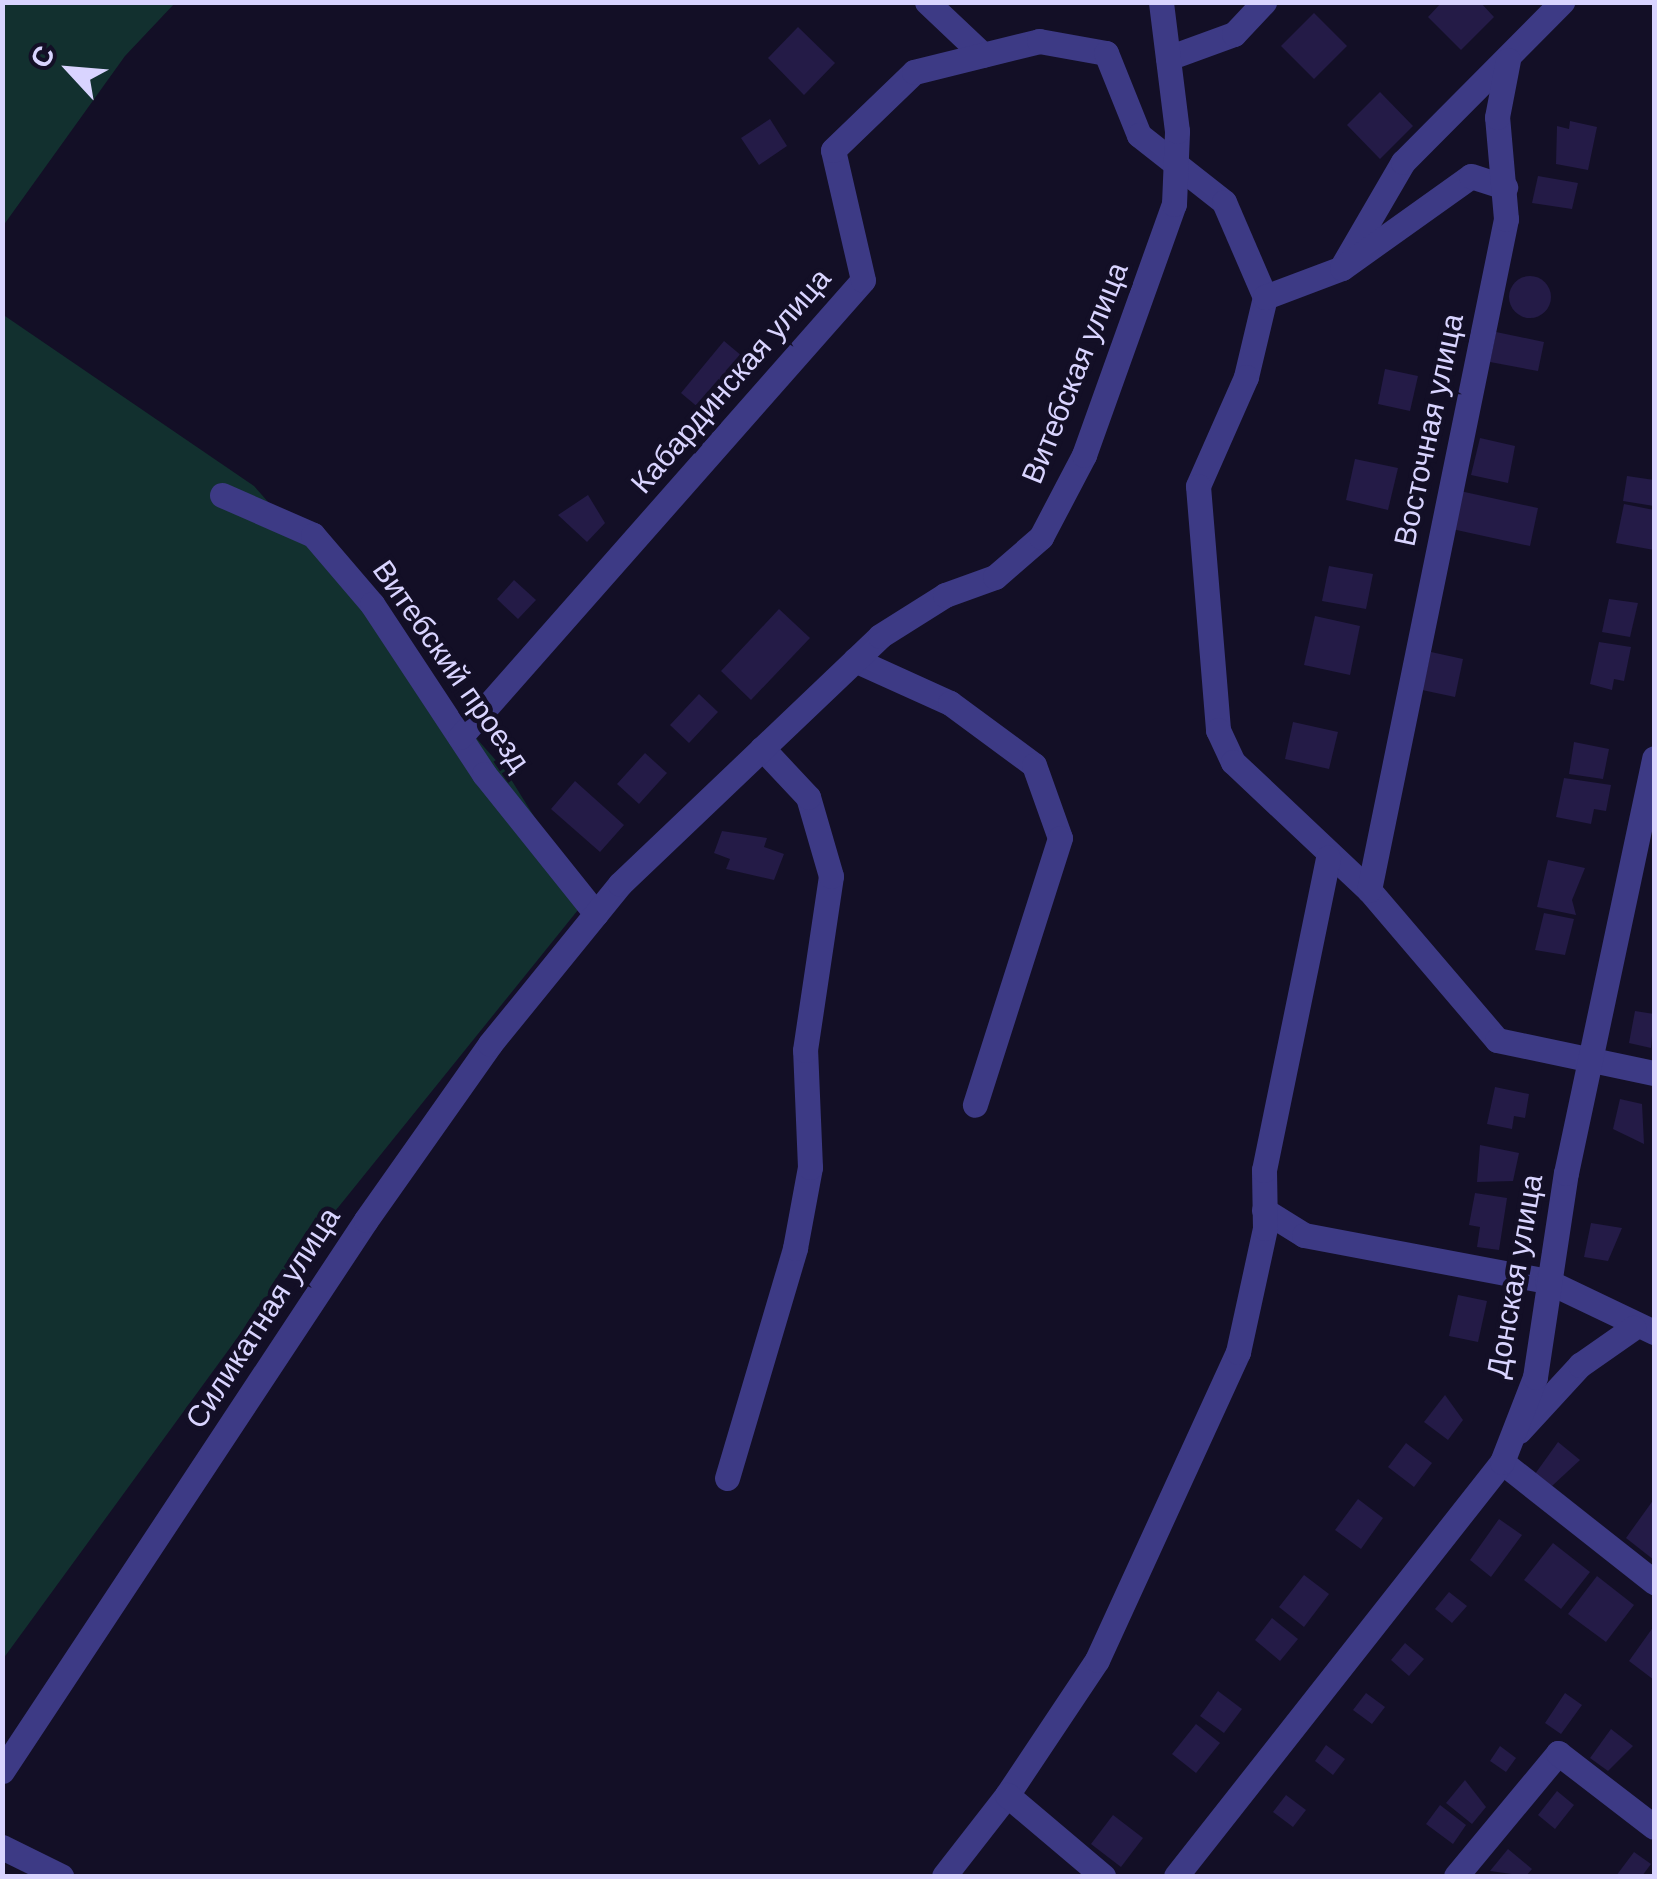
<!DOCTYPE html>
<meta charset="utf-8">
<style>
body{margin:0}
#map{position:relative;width:1657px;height:1879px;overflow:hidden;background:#130f26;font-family:"DM Sans",sans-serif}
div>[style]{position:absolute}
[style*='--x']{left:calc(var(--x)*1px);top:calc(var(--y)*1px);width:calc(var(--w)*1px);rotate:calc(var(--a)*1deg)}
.green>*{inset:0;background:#12302f}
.building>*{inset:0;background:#241b47}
.round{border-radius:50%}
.minor>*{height:25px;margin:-12.5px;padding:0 12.5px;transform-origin:12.5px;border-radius:12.5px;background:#3d3a85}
span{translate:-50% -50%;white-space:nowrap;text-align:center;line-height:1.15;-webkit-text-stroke:9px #130f26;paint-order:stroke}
.street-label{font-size:30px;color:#d9d4ff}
.frame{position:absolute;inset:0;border:5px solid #d9d4ff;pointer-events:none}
.north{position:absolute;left:20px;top:20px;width:100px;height:100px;-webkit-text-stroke:8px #130f26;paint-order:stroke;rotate:296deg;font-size:28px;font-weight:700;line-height:40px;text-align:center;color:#d9d4ff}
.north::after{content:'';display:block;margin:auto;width:35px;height:45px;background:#d9d4ff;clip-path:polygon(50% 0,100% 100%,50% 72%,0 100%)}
</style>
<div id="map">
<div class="green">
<i style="clip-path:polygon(3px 2px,175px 3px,125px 56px,3px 226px)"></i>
<i style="clip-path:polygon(2px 314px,254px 486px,507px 773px,586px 900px,278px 1282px,3px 1659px)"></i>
</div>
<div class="building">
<i style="clip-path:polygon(1442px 2px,1480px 2px,1494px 17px,1461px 50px,1428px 17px)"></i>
<i style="clip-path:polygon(1314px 13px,1347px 46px,1314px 79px,1281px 46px)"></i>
<i style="clip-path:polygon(798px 27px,835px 63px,804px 95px,768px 58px)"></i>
<i style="clip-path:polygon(1380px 92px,1413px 126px,1380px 159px,1347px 125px)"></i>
<i style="clip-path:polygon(770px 119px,787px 146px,759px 165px,741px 138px)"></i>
<i style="clip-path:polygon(1570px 121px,1597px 127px,1588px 170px,1556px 164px,1557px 126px,1569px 129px)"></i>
<i style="clip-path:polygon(1538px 176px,1578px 183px,1572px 209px,1532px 203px)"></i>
<i class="round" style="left:1509px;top:276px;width:42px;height:42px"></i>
<i style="clip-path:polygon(1496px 332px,1544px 342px,1538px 371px,1490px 362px)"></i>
<i style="clip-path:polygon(724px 341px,755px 367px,712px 419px,681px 393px)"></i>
<i style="clip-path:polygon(1385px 369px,1418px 376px,1410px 411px,1378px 404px)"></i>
<i style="clip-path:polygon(1480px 438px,1515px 446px,1508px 483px,1471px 475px)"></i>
<i style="clip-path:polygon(1355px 459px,1398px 468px,1388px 510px,1346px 500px)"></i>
<i style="clip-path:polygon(1627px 476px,1654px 480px,1654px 506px,1623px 501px)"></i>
<i style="clip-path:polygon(1460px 491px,1538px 508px,1530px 546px,1452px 529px)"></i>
<i style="clip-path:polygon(588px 495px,605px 523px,587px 542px,558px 515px)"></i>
<i style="clip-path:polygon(1624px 504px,1654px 510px,1654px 550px,1616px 543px)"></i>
<i style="clip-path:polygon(1329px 566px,1373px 574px,1366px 609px,1322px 601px)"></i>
<i style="clip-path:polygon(514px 580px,536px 600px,518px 619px,497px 599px)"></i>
<i style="clip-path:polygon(1609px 599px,1638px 603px,1630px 637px,1602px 632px)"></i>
<i style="clip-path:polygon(779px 609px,810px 638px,751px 700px,721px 671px)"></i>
<i style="clip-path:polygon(1315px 616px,1360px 626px,1350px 675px,1304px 665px)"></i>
<i style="clip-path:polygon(1599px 642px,1631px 647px,1624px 681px,1614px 679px,1612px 690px,1590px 684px)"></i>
<i style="clip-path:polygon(1431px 652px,1463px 659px,1455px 697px,1422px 690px)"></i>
<i style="clip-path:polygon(699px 694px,718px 712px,689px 743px,670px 725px)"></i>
<i style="clip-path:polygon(1293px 722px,1338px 732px,1329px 769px,1285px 759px)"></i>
<i style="clip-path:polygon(1574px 742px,1609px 749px,1603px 779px,1569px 774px)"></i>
<i style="clip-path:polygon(645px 753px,667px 773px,639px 804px,617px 784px)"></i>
<i style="clip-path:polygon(1564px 778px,1611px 785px,1606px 811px,1594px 809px,1591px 824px,1556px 817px)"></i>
<i style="clip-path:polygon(575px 781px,624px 825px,600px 852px,551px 809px)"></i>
<i style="clip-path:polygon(722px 831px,767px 838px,764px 847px,784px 854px,774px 880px,726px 869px,730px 859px,714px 853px)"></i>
<i style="clip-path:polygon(1548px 860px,1585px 868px,1572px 900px,1576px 915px,1537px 907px)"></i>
<i style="clip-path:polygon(1544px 913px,1574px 919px,1565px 955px,1535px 950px)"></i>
<i style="clip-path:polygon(1635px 1011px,1654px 1014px,1651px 1048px,1629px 1043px)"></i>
<i style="clip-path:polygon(1495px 1087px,1529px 1094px,1525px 1118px,1514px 1116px,1512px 1129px,1487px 1124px)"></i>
<i style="clip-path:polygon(1620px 1099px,1642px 1104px,1644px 1144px,1613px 1129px)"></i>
<i style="clip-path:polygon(1480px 1145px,1519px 1153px,1513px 1181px,1477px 1182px)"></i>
<i style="clip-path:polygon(1475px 1193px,1507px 1198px,1499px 1250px,1477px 1247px,1480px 1227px,1469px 1225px)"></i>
<i style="clip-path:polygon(1591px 1223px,1622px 1228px,1608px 1261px,1584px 1257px)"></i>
<i style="clip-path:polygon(1458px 1295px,1487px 1301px,1478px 1342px,1449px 1336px)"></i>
<i style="clip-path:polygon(1445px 1395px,1463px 1420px,1448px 1440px,1424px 1422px)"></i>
<i style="clip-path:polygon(1558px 1442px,1580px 1460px,1552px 1486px,1535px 1474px)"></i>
<i style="clip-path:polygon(1406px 1443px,1432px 1463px,1414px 1487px,1388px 1467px)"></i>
<i style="clip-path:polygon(1358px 1499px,1383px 1518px,1361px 1549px,1335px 1530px)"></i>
<i style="clip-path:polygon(1654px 1499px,1654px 1560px,1626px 1538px)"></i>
<i style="clip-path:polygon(1499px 1519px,1522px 1535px,1491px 1577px,1470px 1560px)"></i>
<i style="clip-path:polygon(1553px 1543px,1590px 1572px,1561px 1609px,1524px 1580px)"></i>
<i style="clip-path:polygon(1304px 1575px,1329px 1594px,1304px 1627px,1279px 1607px)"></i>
<i style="clip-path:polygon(1597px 1576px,1634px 1605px,1606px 1642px,1568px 1614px)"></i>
<i style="clip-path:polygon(1449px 1592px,1467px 1606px,1452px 1623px,1435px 1609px)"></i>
<i style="clip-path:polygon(1272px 1618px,1298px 1639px,1280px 1661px,1255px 1640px)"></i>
<i style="clip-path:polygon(1654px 1626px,1654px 1680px,1629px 1661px)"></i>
<i style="clip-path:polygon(1405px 1643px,1424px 1659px,1409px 1676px,1391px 1660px)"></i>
<i style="clip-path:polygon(1218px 1691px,1242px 1709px,1224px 1733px,1200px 1716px)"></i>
<i style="clip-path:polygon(1366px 1693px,1385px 1707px,1372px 1724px,1353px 1710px)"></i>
<i style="clip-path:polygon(1565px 1693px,1582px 1705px,1561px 1734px,1545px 1723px)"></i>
<i style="clip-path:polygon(1196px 1724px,1220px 1743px,1196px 1773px,1172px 1754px)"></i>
<i style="clip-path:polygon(1611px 1729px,1633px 1746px,1608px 1771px,1590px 1758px)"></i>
<i style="clip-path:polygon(1326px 1745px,1345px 1759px,1333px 1775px,1315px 1761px)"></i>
<i style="clip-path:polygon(1500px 1746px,1516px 1758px,1506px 1772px,1490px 1761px)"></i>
<i style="clip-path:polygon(1465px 1780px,1486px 1807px,1472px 1824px,1446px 1803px)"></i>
<i style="clip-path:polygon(1557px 1791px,1574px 1805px,1555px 1829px,1538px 1815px)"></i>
<i style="clip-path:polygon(1286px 1795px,1306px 1810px,1293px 1827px,1273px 1812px)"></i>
<i style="clip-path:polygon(1440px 1805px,1466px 1825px,1453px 1844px,1426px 1824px)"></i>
<i style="clip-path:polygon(1113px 1815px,1143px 1838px,1121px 1867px,1091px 1844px)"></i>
<i style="clip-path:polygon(1508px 1849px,1532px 1869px,1526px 1876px,1490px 1871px)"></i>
<i style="clip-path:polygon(1634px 1852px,1651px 1864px,1642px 1876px,1616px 1876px)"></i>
</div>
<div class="minor">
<i style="--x:927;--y:2;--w:77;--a:43.4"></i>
<i style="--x:1168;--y:58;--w:70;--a:-20"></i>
<i style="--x:1234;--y:34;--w:44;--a:-46.8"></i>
<i style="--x:1343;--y:265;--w:119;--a:-59.8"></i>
<i style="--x:1403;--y:162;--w:226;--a:-45.2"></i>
<i style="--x:1265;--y:297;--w:82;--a:103.4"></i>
<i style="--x:1246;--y:377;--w:119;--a:113.8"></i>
<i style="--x:1198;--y:486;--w:245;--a:85.3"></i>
<i style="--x:1218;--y:730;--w:35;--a:65"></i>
<i style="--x:1233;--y:762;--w:187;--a:43.3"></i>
<i style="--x:1369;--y:890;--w:197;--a:49.5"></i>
<i style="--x:1497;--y:1040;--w:160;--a:11.9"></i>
<i style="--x:222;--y:495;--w:99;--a:23.7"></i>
<i style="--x:313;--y:535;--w:91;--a:49.5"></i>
<i style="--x:372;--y:604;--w:204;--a:56.6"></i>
<i style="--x:484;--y:774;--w:179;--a:51.3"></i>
<i style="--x:855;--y:660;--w:104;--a:24.4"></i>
<i style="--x:950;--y:703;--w:104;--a:36.4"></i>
<i style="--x:1034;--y:765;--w:77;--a:70.4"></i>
<i style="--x:1060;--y:838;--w:280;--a:107.7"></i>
<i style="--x:460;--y:737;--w:609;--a:-48.59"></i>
<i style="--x:863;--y:280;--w:133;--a:-103"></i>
<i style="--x:833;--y:150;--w:112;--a:-43.9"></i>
<i style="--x:914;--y:72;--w:129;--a:-13.9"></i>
<i style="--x:1039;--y:41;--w:68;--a:10.2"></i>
<i style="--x:1106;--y:53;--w:88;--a:68.1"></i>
<i style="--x:1139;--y:135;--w:108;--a:38.2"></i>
<i style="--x:1224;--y:202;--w:103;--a:66.7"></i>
<i style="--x:1265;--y:297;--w:82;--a:-20.6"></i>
<i style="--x:1342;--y:268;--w:158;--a:-35.5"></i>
<i style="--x:1471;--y:176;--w:36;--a:18"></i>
<i style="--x:1369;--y:890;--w:685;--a:-78.46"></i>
<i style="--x:1506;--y:219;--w:102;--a:-95"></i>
<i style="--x:1497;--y:117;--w:58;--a:-79.1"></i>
<i style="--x:1264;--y:1210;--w:47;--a:32"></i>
<i style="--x:1304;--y:1235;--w:247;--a:10.7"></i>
<i style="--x:1547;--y:1281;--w:119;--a:25.5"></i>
<i style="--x:1519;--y:1431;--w:90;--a:-47.3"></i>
<i style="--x:1580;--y:1365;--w:65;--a:-34.9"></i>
<i style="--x:1502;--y:1462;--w:194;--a:38.3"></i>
<i style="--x:727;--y:1478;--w:240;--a:-73.5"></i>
<i style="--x:795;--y:1248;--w:82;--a:-79.5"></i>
<i style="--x:810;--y:1167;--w:117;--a:-92.4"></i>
<i style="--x:805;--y:1050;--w:176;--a:-81.5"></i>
<i style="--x:831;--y:876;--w:82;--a:-106.2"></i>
<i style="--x:808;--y:797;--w:67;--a:-133.2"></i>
<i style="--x:2;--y:1771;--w:660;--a:-56.55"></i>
<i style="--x:366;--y:1220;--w:215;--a:-54.8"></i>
<i style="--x:490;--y:1044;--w:206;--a:-50.9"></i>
<i style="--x:620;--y:884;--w:359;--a:-43.6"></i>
<i style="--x:880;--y:636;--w:77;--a:-32.2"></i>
<i style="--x:945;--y:595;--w:53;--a:-19.8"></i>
<i style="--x:995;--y:577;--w:61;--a:-41"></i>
<i style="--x:1041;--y:537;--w:93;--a:-62.3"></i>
<i style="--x:1084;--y:455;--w:267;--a:-70.3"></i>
<i style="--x:1174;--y:204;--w:73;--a:-87.6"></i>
<i style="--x:1177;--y:131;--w:130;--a:-97.1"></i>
<i style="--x:1007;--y:1795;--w:162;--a:-56.3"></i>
<i style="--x:1097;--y:1660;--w:339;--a:-65.4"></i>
<i style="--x:1238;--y:1352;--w:127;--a:-77.7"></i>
<i style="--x:1265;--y:1228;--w:58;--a:-91"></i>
<i style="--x:1264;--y:1170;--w:319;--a:-78.4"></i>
<i style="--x:2;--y:1847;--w:66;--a:26.2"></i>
<i style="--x:944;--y:1876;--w:103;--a:-52.1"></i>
<i style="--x:1007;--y:1795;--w:126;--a:40.2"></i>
<i style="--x:1176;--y:1876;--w:527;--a:-51.78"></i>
<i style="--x:1502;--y:1462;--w:91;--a:-68.8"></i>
<i style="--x:1535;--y:1377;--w:206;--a:-81.4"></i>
<i style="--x:1566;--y:1173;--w:424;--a:-78"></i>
<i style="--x:1456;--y:1876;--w:160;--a:-50.3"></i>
<i style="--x:1558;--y:1753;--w:121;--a:37.6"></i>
</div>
<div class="street-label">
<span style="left:1075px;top:373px;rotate:-68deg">Витебская улица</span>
<span style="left:731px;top:381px;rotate:-49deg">Кабардинская улица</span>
<span style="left:1429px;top:430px;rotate:-78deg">Восточная улица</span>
<span style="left:451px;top:666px;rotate:55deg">Витебский проезд</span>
<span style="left:1515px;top:1276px;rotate:-80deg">Донская улица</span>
<span style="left:263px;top:1318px;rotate:-57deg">Силикатная улица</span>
</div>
<div class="frame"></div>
<div class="north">С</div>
</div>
